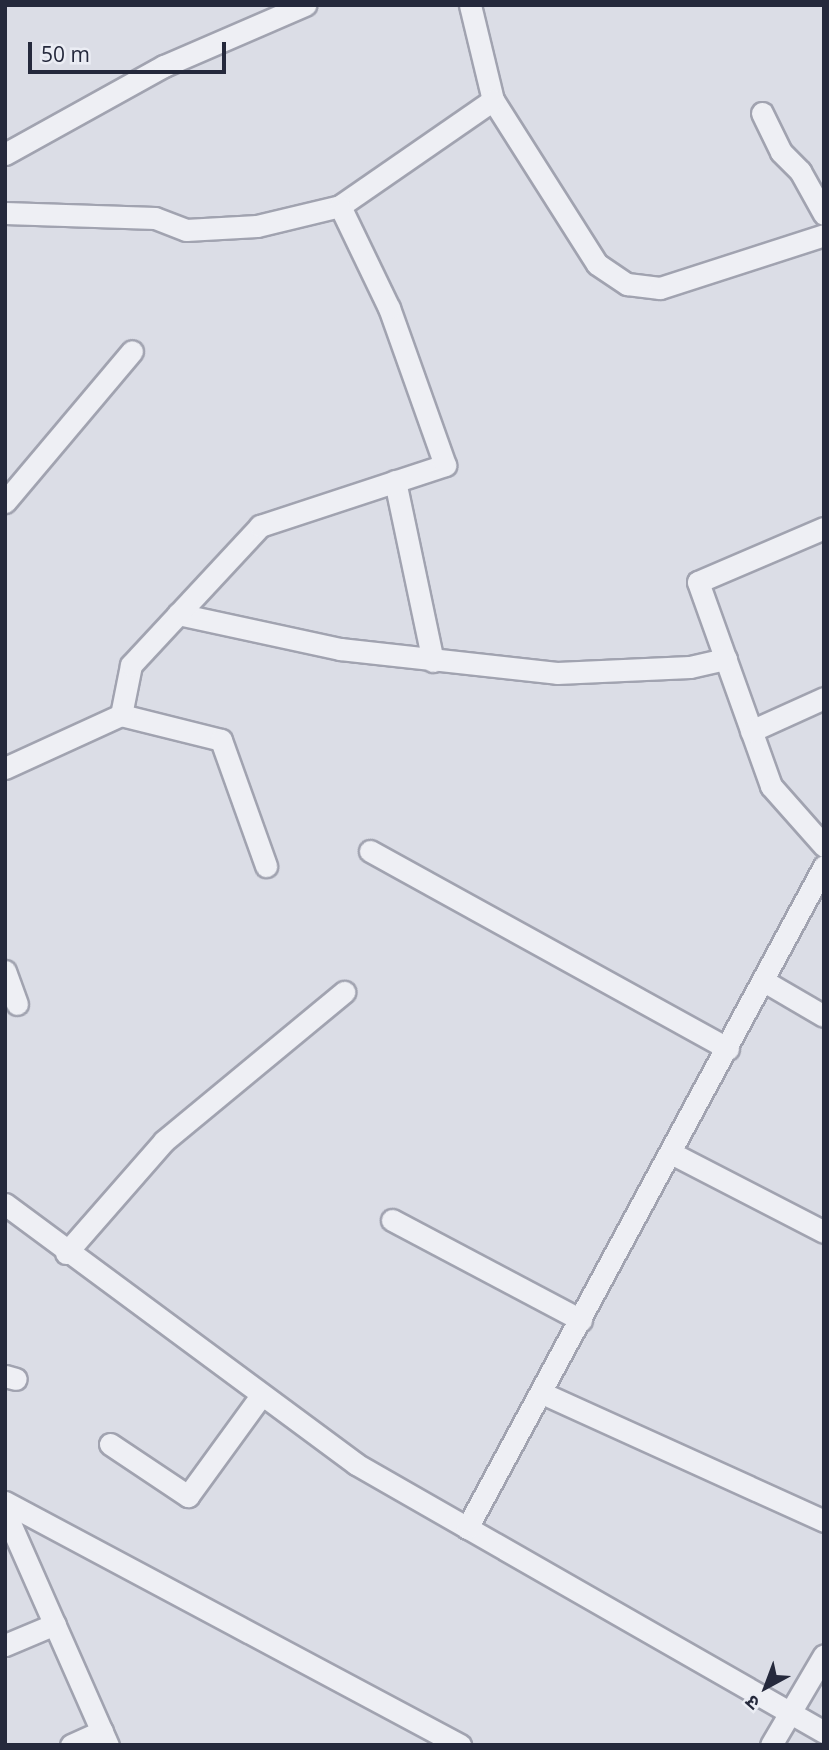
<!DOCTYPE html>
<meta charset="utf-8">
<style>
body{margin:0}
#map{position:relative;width:829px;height:1750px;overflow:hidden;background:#dbdde6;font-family:"Open Sans","Noto Sans Devanagari",sans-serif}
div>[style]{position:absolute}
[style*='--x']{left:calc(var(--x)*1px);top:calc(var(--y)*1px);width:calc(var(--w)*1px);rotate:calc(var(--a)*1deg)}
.roads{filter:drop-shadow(2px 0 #a1a3b0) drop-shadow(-2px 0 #a1a3b0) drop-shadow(0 2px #a1a3b0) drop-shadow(0 -2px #a1a3b0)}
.minor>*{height:21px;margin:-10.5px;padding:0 10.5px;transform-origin:10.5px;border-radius:10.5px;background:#eeeff4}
span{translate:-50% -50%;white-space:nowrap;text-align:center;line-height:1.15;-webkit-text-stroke:7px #ebedf4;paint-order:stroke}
.frame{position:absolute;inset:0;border:7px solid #25293c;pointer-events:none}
.north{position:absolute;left:731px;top:1652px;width:70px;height:70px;-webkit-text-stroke:5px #ebedf4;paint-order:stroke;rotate:221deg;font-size:19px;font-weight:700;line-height:28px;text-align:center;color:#25293c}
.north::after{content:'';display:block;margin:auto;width:24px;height:32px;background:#25293c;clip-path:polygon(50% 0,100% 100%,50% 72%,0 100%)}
.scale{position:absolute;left:28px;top:42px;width:198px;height:32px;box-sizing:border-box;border:4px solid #25293c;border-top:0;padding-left:9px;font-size:21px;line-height:24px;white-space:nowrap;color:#25293c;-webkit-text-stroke:5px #ebedf4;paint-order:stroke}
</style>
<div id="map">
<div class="roads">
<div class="minor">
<i style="--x:470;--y:5;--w:98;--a:76.4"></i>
<i style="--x:493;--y:100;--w:194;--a:57.6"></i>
<i style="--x:597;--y:264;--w:36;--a:34"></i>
<i style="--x:627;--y:284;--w:33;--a:7"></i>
<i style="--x:660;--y:288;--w:172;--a:-17.9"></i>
<i style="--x:762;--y:113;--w:43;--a:64"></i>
<i style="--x:781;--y:152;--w:27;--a:45"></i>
<i style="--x:800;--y:171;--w:49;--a:60.8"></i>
<i style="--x:5;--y:154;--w:182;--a:-29"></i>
<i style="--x:164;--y:66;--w:154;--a:-23.4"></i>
<i style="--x:5;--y:213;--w:150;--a:1.9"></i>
<i style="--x:155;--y:218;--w:33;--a:21"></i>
<i style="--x:186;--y:230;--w:71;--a:-3.2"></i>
<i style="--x:257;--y:226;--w:85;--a:-13.5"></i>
<i style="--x:340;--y:206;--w:186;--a:-34.7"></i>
<i style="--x:395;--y:481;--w:184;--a:78.1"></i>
<i style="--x:5;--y:502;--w:197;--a:-49.9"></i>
<i style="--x:824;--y:528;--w:137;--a:156.8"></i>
<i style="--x:698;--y:582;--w:217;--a:70.3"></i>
<i style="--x:771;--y:786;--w:80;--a:48.5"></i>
<i style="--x:178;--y:614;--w:166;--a:12.2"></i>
<i style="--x:340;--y:649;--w:218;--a:6.3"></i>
<i style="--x:557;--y:673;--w:133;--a:-2.6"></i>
<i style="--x:690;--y:667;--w:37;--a:-13"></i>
<i style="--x:121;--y:715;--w:103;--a:14"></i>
<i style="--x:221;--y:740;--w:134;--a:70.3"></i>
<i style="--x:751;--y:731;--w:80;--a:-24.3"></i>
<i style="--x:5;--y:768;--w:128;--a:-24.6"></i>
<i style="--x:121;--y:715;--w:51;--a:-78.7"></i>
<i style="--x:131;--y:665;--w:190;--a:-47.1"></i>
<i style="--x:260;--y:526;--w:195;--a:-18.2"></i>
<i style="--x:445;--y:465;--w:167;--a:-109.6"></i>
<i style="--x:389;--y:308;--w:113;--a:-115.7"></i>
<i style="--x:370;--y:851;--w:409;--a:28.9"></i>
<i style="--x:5;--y:971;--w:35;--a:70"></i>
<i style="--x:764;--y:981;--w:69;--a:30.3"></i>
<i style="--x:671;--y:1153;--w:172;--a:27.3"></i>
<i style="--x:5;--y:1204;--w:437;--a:36.5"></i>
<i style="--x:356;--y:1464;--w:539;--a:29.8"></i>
<i style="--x:392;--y:1220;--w:214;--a:27.9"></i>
<i style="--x:66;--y:1253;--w:149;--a:-48.8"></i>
<i style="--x:164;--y:1141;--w:234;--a:-39.6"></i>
<i style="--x:5;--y:1376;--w:11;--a:15"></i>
<i style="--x:542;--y:1393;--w:310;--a:24.4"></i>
<i style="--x:110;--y:1444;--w:94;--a:33.7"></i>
<i style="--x:188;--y:1496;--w:122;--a:-54"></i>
<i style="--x:5;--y:1502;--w:516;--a:28.11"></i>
<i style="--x:5;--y:1512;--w:255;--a:66.2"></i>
<i style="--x:467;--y:1528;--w:752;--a:-61.66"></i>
<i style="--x:5;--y:1645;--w:54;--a:-22.8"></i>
<i style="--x:71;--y:1745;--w:34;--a:-24"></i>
<i style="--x:771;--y:1745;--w:104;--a:-59.5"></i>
</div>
</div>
<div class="frame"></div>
<div class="north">उ</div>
<div class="scale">50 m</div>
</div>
